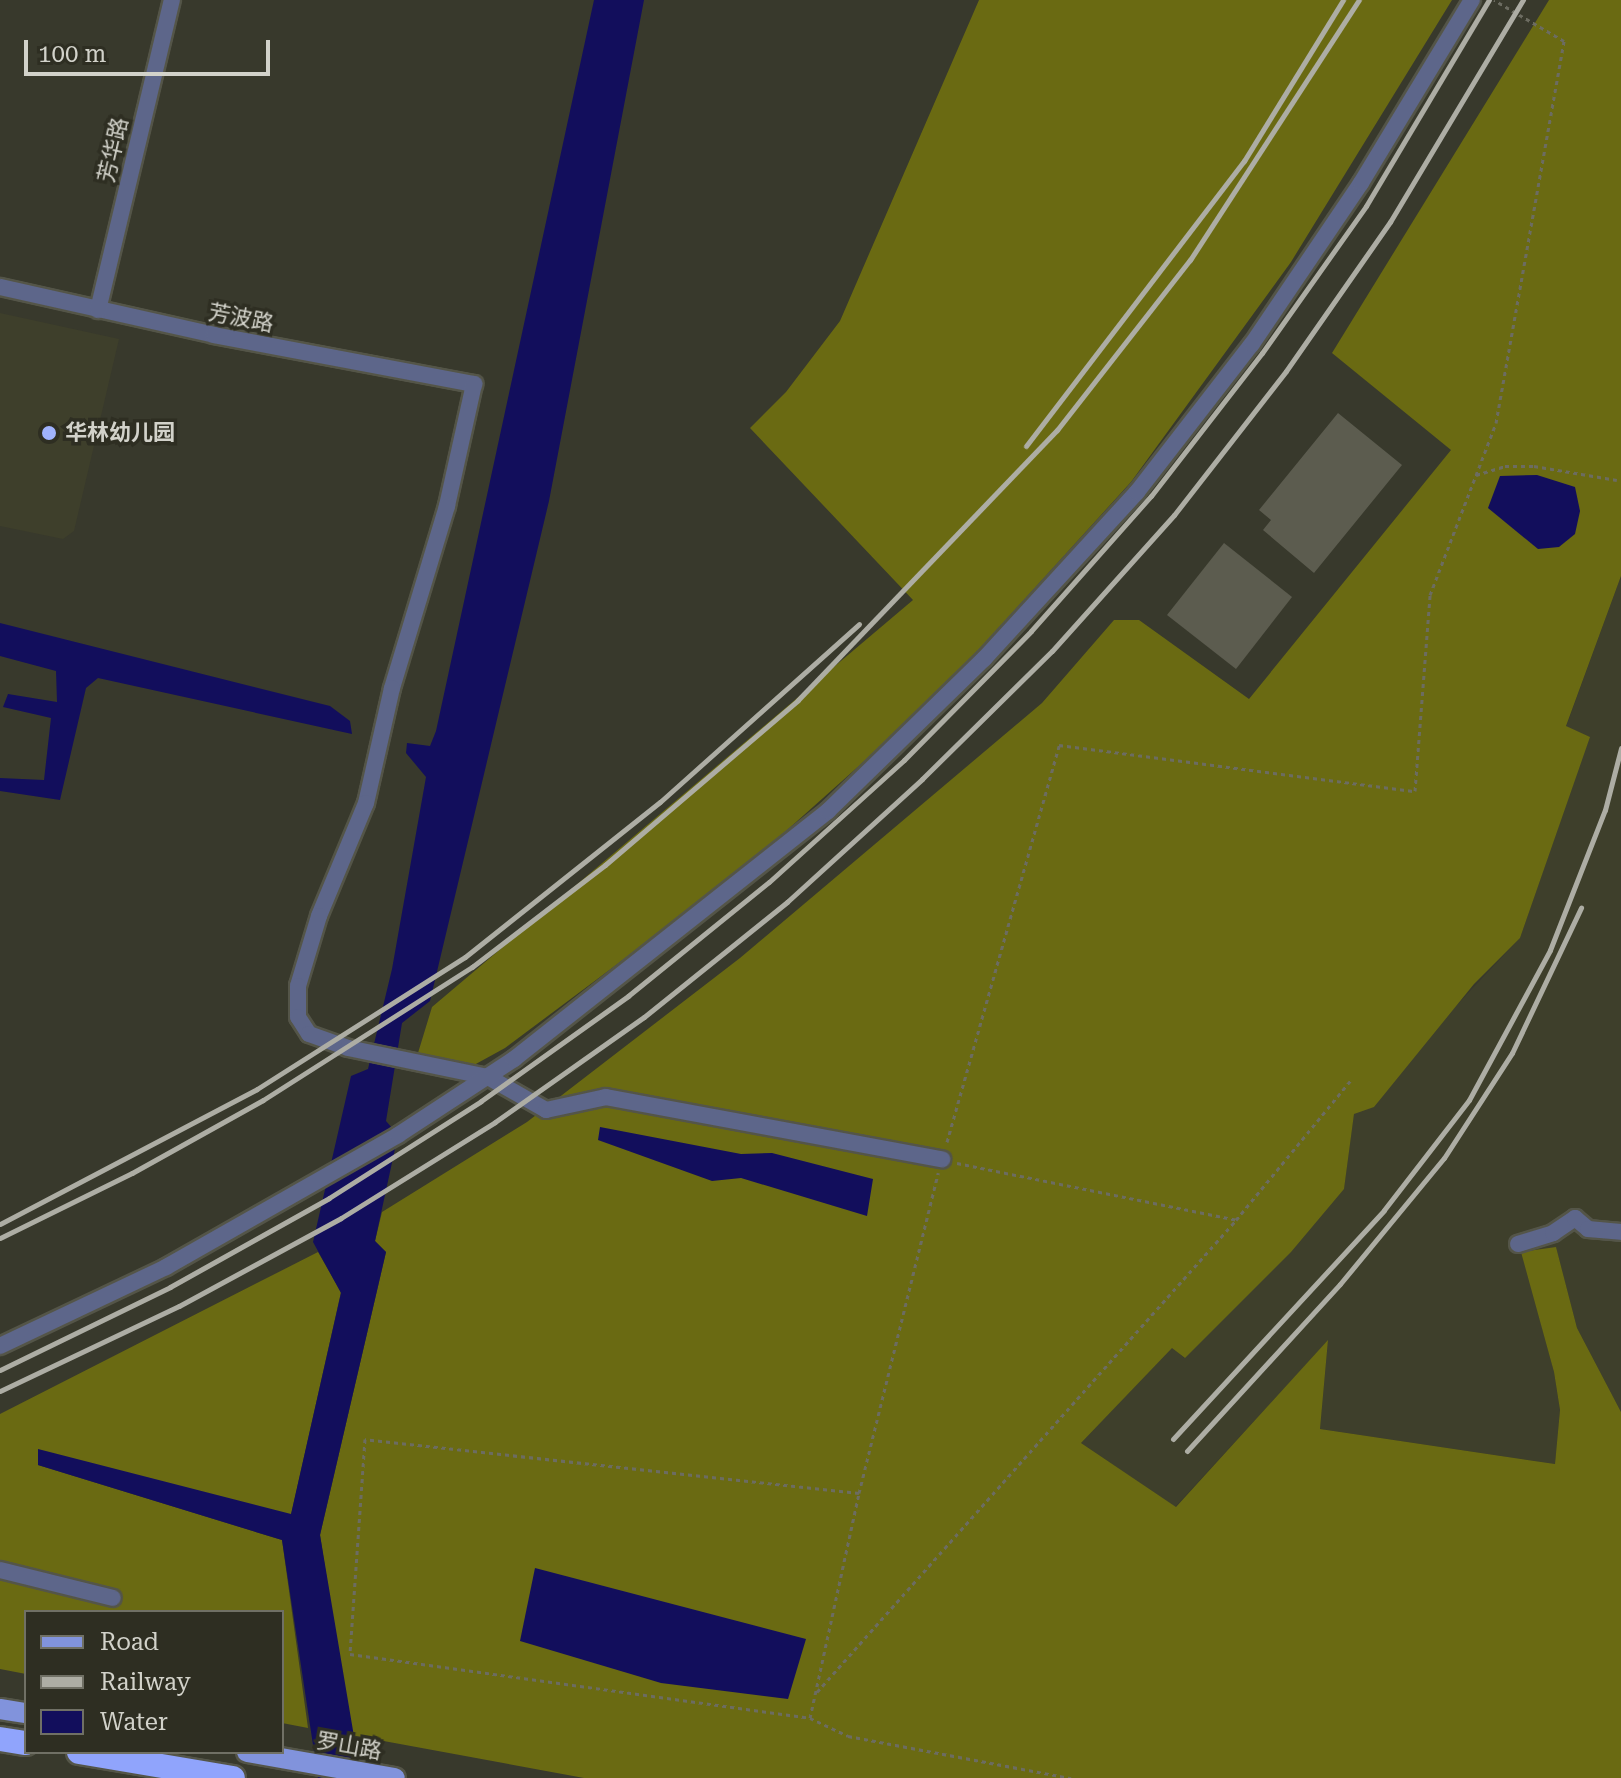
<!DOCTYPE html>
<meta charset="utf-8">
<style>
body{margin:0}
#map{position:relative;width:1621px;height:1778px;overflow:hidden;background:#38392c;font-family:"Roboto Serif","Noto Sans SC",serif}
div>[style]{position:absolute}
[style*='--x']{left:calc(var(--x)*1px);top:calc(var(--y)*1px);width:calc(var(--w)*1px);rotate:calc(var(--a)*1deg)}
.built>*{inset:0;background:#3e3f2b}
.forest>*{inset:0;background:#6a6a12}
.water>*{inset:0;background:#120e5c}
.building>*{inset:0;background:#5c5c4f}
.path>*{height:3px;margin-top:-1.5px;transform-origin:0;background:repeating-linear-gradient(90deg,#6c6c61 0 4px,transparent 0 8px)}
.roads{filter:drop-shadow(2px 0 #545548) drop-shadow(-2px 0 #545548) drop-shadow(0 2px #545548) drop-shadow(0 -2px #545548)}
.minor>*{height:16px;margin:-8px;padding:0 8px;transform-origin:8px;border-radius:8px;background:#5d668a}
.major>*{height:20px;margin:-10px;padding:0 10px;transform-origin:10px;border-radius:10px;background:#8193dc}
.highway>*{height:24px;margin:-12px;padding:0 12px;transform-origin:12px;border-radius:12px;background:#90a4fc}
.rail>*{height:5px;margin:-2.5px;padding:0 2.5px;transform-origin:2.5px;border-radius:2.5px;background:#adada4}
.dots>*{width:22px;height:22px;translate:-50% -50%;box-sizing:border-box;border:4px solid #2e2e22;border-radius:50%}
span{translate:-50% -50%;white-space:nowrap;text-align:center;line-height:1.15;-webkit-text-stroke:7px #2e2e22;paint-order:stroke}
.street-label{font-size:22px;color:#d2d2ca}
.poi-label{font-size:22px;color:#d2d2ca;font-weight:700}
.left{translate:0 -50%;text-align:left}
.legend{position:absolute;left:24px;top:1610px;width:260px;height:144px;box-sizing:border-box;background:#2e2e22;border:2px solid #707065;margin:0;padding:10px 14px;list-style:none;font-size:24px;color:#d2d2ca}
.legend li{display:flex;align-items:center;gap:16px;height:40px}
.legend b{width:40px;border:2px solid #707065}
.scale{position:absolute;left:24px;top:40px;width:246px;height:36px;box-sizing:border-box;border:4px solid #d2d2ca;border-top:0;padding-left:10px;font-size:24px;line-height:28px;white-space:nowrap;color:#d2d2ca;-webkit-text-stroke:6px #2e2e22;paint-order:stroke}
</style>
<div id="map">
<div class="built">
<i style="clip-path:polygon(0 313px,119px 339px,74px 531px,63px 539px,0 526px)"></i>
<i style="clip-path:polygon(1621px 576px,1621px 1412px,1577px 1328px,1556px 1248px,1522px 1252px,1554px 1372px,1560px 1410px,1555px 1464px,1320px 1429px,1328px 1341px,1175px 1507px,1081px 1443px,1172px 1347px,1184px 1358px,1344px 1189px,1354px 1114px,1520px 938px,1589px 737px,1566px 727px)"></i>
</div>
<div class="forest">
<i style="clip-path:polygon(979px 0,1452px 0,1291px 262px,1131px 482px,935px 698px,738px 874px,505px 1048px,474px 1065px,418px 1053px,432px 1007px,913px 600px,750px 428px,786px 392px,840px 321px)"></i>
<i style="clip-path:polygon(1549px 0,1621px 0,1621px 576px,1566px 726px,1590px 737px,1520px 938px,1474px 984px,1374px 1107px,1354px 1114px,1344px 1189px,1291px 1252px,1185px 1358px,1172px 1348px,1081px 1443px,1176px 1507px,1328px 1340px,1320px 1429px,1555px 1464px,1560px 1410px,1554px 1372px,1521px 1252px,1556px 1247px,1577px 1328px,1621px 1412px,1621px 1778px,584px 1778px,351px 1735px,320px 1535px,386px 1252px,375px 1241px,382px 1212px,527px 1122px,740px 958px,1042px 703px,1114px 620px,1139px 620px,1249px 699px,1451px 450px,1332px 353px)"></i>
<i style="clip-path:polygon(318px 1252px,341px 1292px,291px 1515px,38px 1450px,38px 1465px,282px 1540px,308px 1728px,282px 1723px,282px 1612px,26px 1612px,26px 1674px,0 1669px,0 1414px)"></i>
</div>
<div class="water">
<i style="clip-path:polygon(594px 0,644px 0,549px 501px,430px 1001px,402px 1023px,386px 1121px,398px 1135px,375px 1241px,386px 1252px,320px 1535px,361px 1778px,318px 1778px,282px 1540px,38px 1465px,38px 1449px,291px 1514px,341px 1293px,313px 1242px,351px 1076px,368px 1069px,392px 969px,426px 777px,406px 753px,407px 743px,430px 746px,436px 731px)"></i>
<i style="clip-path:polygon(1537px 475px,1575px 487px,1580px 511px,1575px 534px,1559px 547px,1538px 549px,1488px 508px,1500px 476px)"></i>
<i style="clip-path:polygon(0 623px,330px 706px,350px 721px,352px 734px,98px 678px,86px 688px,60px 800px,0 791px,0 778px,44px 780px,51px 718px,3px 707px,8px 694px,57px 702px,56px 671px,0 656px)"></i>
<i style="clip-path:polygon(600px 1127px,741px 1154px,772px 1153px,873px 1179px,867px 1216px,741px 1178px,712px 1181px,598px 1140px)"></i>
<i style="clip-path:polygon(535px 1568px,806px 1639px,788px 1699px,661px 1683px,520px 1641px)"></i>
</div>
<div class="building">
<i style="clip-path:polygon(1338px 413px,1402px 465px,1314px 573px,1263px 530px,1271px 520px,1259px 510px)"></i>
<i style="clip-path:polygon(1224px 543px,1292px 597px,1236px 669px,1167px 615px)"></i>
</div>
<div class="path">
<i style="--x:1476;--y:475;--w:30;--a:-17"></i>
<i style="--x:1505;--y:466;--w:29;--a:0"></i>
<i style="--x:1534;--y:466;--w:84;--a:9.6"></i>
<i style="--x:947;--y:1142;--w:412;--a:-74.2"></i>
<i style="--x:1059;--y:745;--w:359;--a:7.4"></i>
<i style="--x:1415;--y:791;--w:197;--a:-85.6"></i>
<i style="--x:1430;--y:595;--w:184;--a:-69"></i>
<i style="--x:1496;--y:423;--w:388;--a:-79.9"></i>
<i style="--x:1564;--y:41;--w:81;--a:-149.6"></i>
<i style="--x:957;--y:1163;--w:285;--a:11.5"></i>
<i style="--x:859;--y:1493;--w:497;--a:-173.8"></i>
<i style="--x:365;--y:1439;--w:216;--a:94"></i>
<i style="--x:350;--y:1654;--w:464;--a:7.9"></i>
<i style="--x:810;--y:1718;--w:42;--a:25.3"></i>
<i style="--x:848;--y:1736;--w:227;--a:10.7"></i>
<i style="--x:817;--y:1692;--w:631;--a:-48.4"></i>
<i style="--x:1236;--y:1220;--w:180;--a:-50.6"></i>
<i style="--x:810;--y:1718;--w:230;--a:-77.7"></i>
<i style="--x:859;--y:1493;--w:330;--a:-76.1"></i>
</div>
<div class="roads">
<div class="minor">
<i style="--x:0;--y:287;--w:219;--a:12.6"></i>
<i style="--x:214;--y:335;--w:265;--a:10.7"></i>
<i style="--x:474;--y:384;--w:125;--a:102.5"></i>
<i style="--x:447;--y:506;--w:190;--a:106.8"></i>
<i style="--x:392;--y:688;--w:118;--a:102.7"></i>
<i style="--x:366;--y:803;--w:122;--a:112.6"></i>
<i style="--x:319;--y:916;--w:73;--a:106.7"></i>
<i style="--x:298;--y:986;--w:31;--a:90"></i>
<i style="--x:298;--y:1017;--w:20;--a:57"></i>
<i style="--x:309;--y:1034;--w:41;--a:19.7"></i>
<i style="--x:348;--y:1048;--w:143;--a:11.7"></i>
<i style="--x:488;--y:1077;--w:67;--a:29.6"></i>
<i style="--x:546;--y:1110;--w:61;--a:-12.2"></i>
<i style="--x:606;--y:1097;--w:342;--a:10.5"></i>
<i style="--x:98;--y:310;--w:319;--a:-76.6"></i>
<i style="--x:1518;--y:1244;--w:37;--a:-17"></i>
<i style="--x:1553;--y:1233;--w:27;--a:-34"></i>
<i style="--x:1575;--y:1218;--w:17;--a:40"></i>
<i style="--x:1588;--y:1229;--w:33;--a:5"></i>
<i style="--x:0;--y:1346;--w:184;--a:-25.4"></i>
<i style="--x:166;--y:1267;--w:267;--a:-29.6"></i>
<i style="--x:398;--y:1135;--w:139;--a:-33.2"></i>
<i style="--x:514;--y:1059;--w:400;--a:-38.3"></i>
<i style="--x:828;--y:811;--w:218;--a:-44.3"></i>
<i style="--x:984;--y:659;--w:226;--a:-47.5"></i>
<i style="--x:1137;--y:492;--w:187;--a:-52.2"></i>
<i style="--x:1252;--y:344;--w:194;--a:-55.9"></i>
<i style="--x:1361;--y:183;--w:214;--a:-58.8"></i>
<i style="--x:0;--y:1570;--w:116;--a:13.9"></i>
</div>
<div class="major">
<i style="--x:0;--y:1709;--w:26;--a:9"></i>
<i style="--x:247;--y:1752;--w:150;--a:10"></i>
</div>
<div class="highway">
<i style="--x:0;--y:1739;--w:26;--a:9"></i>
<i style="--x:79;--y:1752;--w:156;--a:9.6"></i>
</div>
</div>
<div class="rail">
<i style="--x:1026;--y:446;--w:359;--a:-52.6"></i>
<i style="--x:1244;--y:161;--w:189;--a:-58.4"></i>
<i style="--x:0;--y:1224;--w:290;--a:-27.7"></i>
<i style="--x:257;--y:1089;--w:246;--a:-32.4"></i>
<i style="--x:465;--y:957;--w:249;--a:-38.5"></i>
<i style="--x:660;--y:802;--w:267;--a:-41.8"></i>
<i style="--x:0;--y:1238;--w:147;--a:-26.2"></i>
<i style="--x:132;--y:1173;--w:150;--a:-29.1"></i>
<i style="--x:263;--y:1100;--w:248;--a:-32.5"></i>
<i style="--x:472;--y:967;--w:168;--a:-37.5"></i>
<i style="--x:605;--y:865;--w:254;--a:-40.5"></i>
<i style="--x:798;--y:700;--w:374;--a:-46.2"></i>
<i style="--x:1057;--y:430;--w:216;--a:-52"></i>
<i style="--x:1190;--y:260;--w:310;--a:-57"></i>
<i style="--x:0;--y:1370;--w:189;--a:-26"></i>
<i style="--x:170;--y:1287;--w:182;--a:-29.2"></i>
<i style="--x:329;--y:1198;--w:180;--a:-32.5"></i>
<i style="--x:481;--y:1101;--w:181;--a:-35.5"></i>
<i style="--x:628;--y:996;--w:181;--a:-39"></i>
<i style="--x:769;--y:882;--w:182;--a:-42.1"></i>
<i style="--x:904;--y:760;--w:181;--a:-45.4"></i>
<i style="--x:1031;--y:631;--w:181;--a:-48.4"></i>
<i style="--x:1151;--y:496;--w:181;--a:-52.2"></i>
<i style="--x:1262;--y:353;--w:180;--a:-54.7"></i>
<i style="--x:1366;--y:206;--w:240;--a:-59.2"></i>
<i style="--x:0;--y:1391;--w:198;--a:-25.4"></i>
<i style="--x:179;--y:1306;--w:184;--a:-28.5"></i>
<i style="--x:341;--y:1218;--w:181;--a:-31.9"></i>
<i style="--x:495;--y:1122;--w:182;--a:-35.2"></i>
<i style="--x:644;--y:1017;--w:184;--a:-38.8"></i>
<i style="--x:787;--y:902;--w:183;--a:-42.3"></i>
<i style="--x:922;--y:779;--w:182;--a:-44.6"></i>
<i style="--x:1052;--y:651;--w:183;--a:-48.1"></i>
<i style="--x:1174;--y:515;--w:182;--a:-52.1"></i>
<i style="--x:1286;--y:371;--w:182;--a:-55.1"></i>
<i style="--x:1390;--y:222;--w:259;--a:-59.1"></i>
<i style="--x:1173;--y:1439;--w:311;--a:-47.3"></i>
<i style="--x:1384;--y:1210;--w:139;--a:-52.3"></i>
<i style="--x:1469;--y:1100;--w:170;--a:-61.6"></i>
<i style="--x:1550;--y:950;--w:150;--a:-68.6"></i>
<i style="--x:1605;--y:810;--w:64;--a:-75.5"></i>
<i style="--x:1187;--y:1451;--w:226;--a:-47.5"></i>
<i style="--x:1340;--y:1284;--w:163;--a:-50.5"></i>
<i style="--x:1444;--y:1158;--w:125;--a:-57.1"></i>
<i style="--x:1512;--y:1053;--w:161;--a:-64.6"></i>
</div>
<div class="dots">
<i style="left:49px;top:433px;background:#a0b3fd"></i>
</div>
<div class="street-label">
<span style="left:113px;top:150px;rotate:-77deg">芳华路</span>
<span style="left:241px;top:318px;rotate:11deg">芳波路</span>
<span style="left:349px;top:1746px;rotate:10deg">罗山路</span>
</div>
<div class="poi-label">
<span class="left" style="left:65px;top:433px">华林幼儿园</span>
</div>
<ul class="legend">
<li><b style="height:10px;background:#8193dc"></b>Road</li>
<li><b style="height:10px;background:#adada4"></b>Railway</li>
<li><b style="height:22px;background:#120e5c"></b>Water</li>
</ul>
<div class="scale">100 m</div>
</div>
